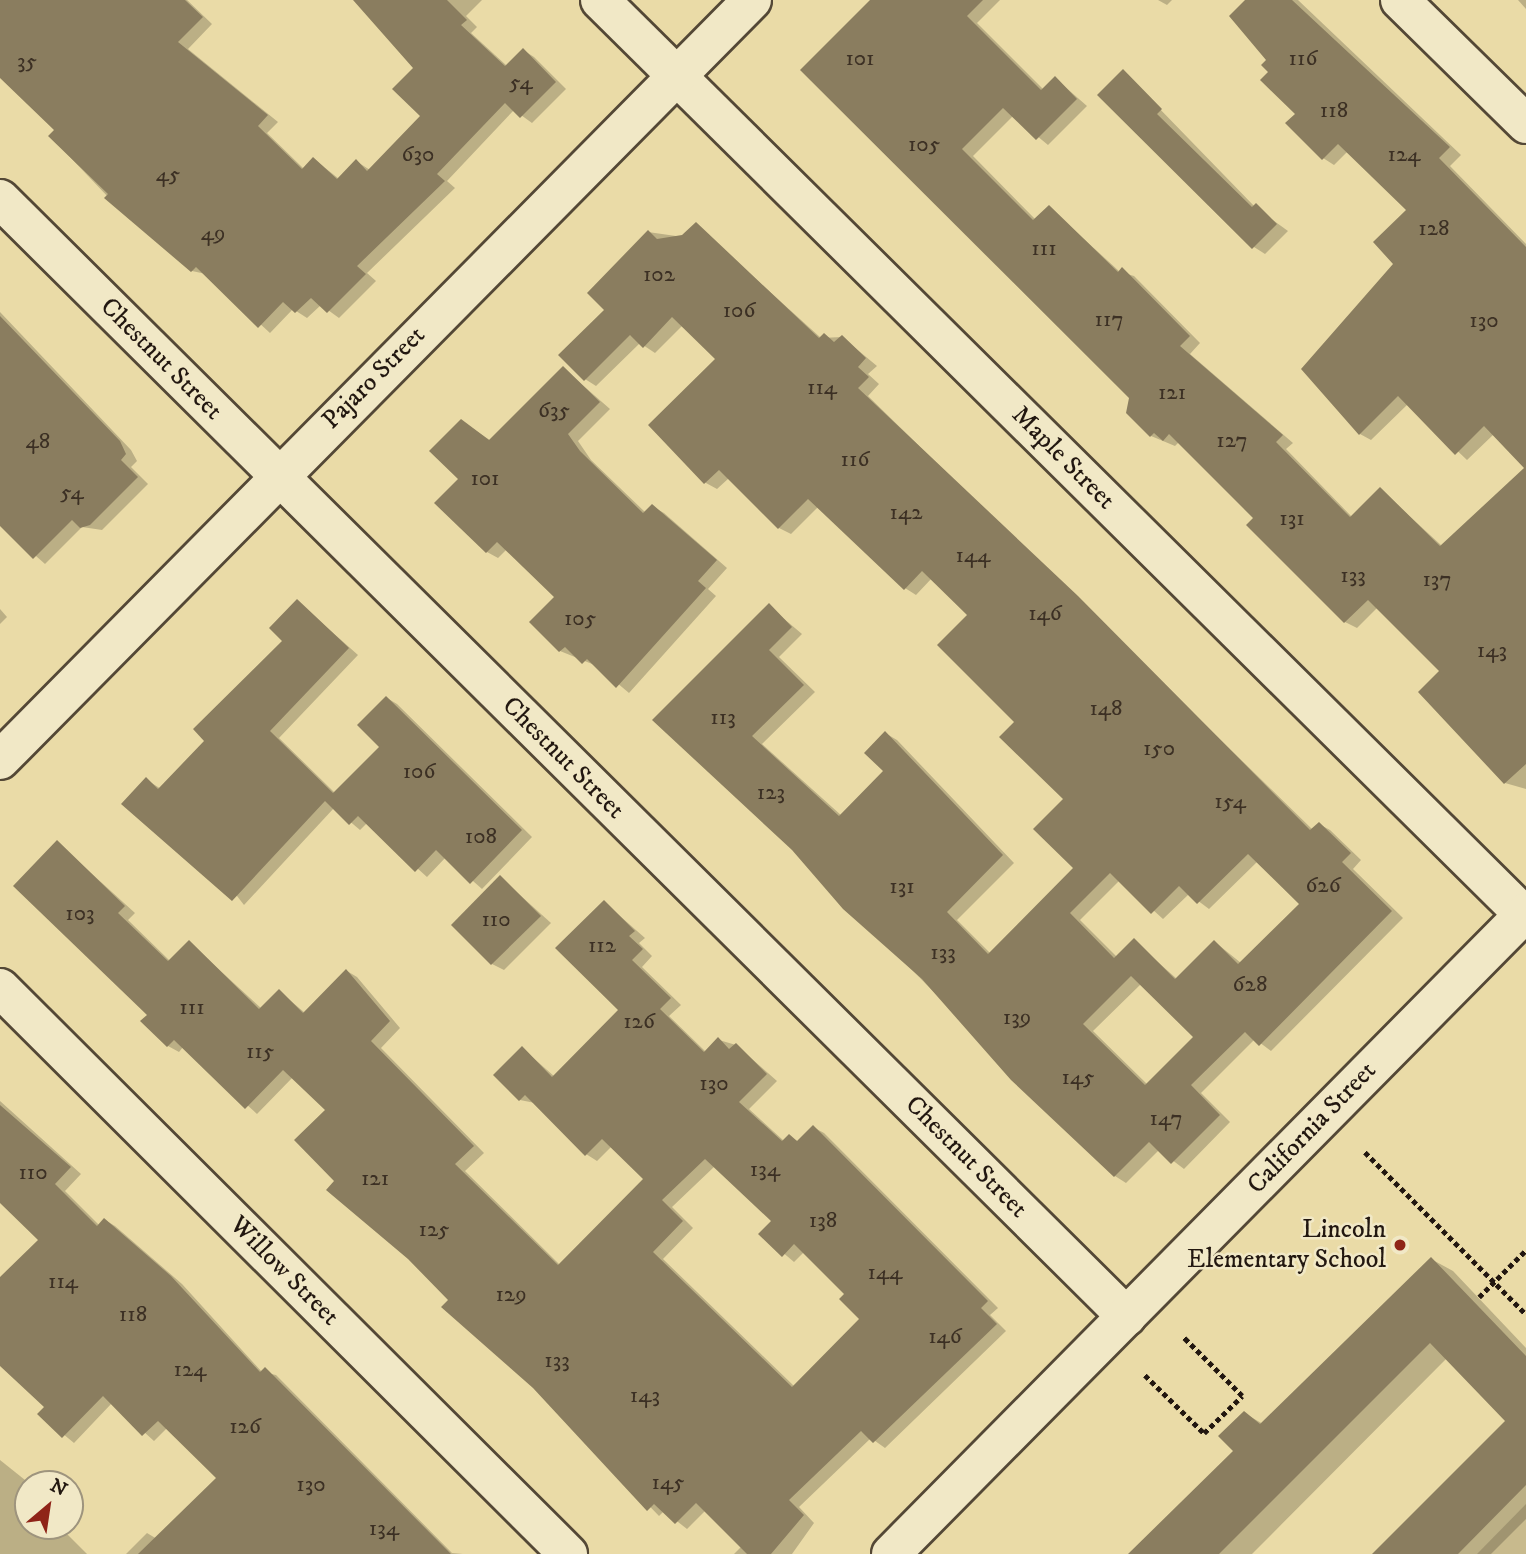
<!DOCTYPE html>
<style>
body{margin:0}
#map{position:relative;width:1526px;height:1554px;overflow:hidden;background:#eadba7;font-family:"IM FELL DW Pica",serif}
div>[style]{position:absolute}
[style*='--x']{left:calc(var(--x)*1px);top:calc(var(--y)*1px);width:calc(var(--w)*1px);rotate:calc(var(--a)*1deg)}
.green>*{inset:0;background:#c8ba8d}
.shadow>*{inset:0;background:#0003}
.building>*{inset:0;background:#8a7d5f}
.path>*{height:4.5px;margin-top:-2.25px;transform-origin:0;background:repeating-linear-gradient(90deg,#221710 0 5px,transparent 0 8.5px)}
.roads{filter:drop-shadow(2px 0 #544836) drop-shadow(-2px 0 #544836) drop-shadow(0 2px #544836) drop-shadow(0 -2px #544836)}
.minor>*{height:38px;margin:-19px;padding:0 19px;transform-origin:19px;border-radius:19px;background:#f1e8c6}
.tertiary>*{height:38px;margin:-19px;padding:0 19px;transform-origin:19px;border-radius:19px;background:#f1e8c6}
.dots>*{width:19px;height:19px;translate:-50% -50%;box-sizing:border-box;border:4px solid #f1e8c6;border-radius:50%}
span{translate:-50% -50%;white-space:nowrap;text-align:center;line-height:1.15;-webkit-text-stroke:5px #f1e8c6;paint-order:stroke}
.number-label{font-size:23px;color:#3c3024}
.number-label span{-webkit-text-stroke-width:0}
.street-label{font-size:26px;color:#221710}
.poi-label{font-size:26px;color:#221710}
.right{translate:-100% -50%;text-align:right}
.north{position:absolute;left:14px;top:1470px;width:70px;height:70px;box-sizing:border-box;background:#f1e8c6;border:2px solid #9e947d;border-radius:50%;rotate:29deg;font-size:19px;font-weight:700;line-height:28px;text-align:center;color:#221710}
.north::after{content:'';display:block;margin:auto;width:24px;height:32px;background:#8f2418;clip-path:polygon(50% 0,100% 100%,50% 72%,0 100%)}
</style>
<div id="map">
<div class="green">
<i style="clip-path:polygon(1526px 1504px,1526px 1554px,1477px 1554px)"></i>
</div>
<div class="shadow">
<i style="clip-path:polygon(0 0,187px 0,212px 24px,188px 49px,278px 122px,267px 133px,304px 169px,314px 159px,339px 179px,356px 161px,370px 170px,422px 116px,415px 68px,374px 0,482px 0,466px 16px,477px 27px,471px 33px,507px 66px,523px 50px,534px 57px,566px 89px,532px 123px,514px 110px,447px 181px,455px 188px,367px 273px,376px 281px,339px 318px,321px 305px,307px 318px,293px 309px,270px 333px,206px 274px,192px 271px,150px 230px,129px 219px,50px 136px,56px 130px,0 77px)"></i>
<i style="clip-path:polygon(874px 0,1000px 0,977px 23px,1044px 90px,1055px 78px,1087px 106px,1048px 145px,1013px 116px,973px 156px,1036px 220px,1049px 207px,1120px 272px,1134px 276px,1200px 343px,1190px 354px,1293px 443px,1286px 449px,1352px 517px,1380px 489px,1442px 546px,1526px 469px,1526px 789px,1505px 783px,1442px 671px,1378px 607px,1357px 628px,1345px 622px,1248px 525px,1256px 518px,1179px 442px,1175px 446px,1151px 436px,1131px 397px,802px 70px)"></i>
<i style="clip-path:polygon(1158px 0,1172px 0,1167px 5px)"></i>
<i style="clip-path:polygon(1247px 0,1298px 0,1461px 155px,1450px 166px,1526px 244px,1526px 467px,1494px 434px,1467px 460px,1408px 404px,1371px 440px,1360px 434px,1409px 210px,1348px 151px,1334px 165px,1323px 158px,1270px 72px)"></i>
<i style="clip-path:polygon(1518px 0,1526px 0,1526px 9px)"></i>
<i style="clip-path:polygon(1123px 71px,1255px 207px,1288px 231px,1265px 254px,1254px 247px)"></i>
<i style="clip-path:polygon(evenodd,696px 225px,821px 338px,842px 337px,877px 366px,868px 374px,879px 384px,868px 396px,1313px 830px,1319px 824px,1330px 830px,1361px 860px,1353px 869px,1403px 918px,1271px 1051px,1255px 1039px,1201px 1093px,1230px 1122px,1184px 1169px,1159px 1150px,1126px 1183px,1115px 1176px,793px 849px,655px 720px,769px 606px,802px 634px,779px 657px,815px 692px,762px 744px,842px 816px,886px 771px,885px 733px,897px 740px,1014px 863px,957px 920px,990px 953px,1075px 868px,1065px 799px,1016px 722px,969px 615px,932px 578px,916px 595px,905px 588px,818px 507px,791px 534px,779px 528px,729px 478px,717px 489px,706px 483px,650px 425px,718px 359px,683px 325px,655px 353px,640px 343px,596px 386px,585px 379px,607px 310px,648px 232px,683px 237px,696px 225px,1258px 861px,1301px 904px,1241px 963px,1215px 942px,1177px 979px,1134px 941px,1117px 957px,1080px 920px,1120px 880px,1163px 919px,1189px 894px,1209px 909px,1258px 861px,696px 225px,1141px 984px,1195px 1037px,1148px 1085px,1093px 1031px,1141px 984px)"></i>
<i style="clip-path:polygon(0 312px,131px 450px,137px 461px,131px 467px,148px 484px,102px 530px,82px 527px,45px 564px,0 524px)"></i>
<i style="clip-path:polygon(563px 368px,610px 409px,578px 441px,591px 460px,646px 513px,652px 506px,664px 513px,727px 568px,708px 589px,716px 596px,629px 693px,597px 666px,560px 651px,531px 622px,556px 597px,507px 549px,498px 558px,487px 552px,460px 479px,462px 421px,491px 441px)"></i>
<i style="clip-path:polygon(297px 601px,358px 655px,279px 738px,335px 793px,382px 747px,387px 698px,397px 704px,532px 837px,482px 889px,446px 857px,427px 877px,367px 823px,360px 830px,334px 808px,244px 905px,147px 780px,161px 789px,207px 741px,284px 641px)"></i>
<i style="clip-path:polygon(0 609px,7px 617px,0 624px)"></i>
<i style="clip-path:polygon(evenodd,57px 842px,135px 913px,128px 920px,170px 961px,189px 942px,262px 1009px,279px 991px,305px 1013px,347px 971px,357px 977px,400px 1028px,381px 1048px,484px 1153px,465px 1171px,560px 1265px,646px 1179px,612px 1146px,597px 1161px,586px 1154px,535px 1103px,520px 1100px,495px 1075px,522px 1048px,555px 1077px,620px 1010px,604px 902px,645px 938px,639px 943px,652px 956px,642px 967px,681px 1005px,669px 1016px,706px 1052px,719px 1040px,736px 1045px,777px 1081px,749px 1109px,784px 1141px,790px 1137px,799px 1142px,813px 1127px,824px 1133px,998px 1308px,990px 1315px,1006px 1331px,885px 1448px,871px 1438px,799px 1507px,814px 1523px,792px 1554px,734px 1554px,742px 1546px,706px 1510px,687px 1529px,664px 1511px,659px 1516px,336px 1181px,327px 1110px,293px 1077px,257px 1114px,183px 1047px,179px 1052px,168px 1046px,57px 842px,715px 1166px,774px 1221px,761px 1234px,794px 1262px,804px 1252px,847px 1294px,862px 1319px,795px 1387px,663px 1259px,693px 1228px,672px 1207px,715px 1166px)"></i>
<i style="clip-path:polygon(500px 877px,551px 923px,504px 970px,492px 964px)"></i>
<i style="clip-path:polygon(0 1101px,81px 1174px,65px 1191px,99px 1225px,105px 1220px,115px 1226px,182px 1284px,262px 1372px,276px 1375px,452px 1553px,463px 1554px,126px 1554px,147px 1533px,157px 1539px,218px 1478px,167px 1428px,154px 1441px,112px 1403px,74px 1443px,39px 1414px,46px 1407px,0 1329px,0 1279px,40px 1241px,0 1201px)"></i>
<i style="clip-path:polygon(1431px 1259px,1453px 1271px,1526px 1348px,1526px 1519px,1491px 1554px,1374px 1554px,1507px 1422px,1447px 1358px,1252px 1554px,1131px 1554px,1235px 1451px,1244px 1413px,1263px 1424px)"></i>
<i style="clip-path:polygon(0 1460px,30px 1484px,28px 1526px,59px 1526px,87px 1554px,0 1554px)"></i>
</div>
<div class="building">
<i style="clip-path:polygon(0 0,185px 0,203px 17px,178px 42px,268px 115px,258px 126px,302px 169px,313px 157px,337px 179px,356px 159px,367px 171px,420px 116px,392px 89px,413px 68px,353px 0,447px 0,467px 20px,461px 25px,505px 66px,523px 48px,556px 82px,520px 118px,505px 103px,437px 174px,445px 181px,357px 266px,366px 274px,327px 313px,311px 298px,295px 313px,283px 302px,258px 328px,196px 267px,191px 272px,104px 198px,108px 194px,48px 136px,54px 130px,0 78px)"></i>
<i style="clip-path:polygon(870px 0,983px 0,967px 16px,1041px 90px,1055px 76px,1077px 99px,1036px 140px,1003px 108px,962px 149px,1033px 220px,1049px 205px,1118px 272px,1122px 267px,1190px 336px,1180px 346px,1283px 435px,1276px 442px,1350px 517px,1380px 487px,1440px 546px,1524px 468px,1484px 426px,1455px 455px,1398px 396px,1359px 435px,1301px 369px,1393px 264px,1373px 242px,1406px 210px,1338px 144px,1322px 160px,1285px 123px,1295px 114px,1260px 80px,1268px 72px,1261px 65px,1266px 60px,1229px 16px,1245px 0,1292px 0,1450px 147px,1439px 158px,1526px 247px,1526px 764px,1504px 784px,1418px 692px,1439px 671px,1368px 600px,1344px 623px,1246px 525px,1253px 518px,1169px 434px,1163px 441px,1154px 433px,1150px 437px,1126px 413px,1129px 398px,800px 70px)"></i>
<i style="clip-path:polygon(1123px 69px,1162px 109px,1157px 114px,1252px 207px,1256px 203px,1277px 224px,1252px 249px,1097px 95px)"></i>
<i style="clip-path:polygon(evenodd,696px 222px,819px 338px,824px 333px,834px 342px,842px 335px,866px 358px,858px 367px,869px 377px,858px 388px,1078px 596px,1310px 830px,1319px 822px,1351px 853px,1342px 862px,1392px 911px,1259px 1046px,1245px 1032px,1191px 1085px,1220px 1115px,1171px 1164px,1149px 1142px,1114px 1177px,1011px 1080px,922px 979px,843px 909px,792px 850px,652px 720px,769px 603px,792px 627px,769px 650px,804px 685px,752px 736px,839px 816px,883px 771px,864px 753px,885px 731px,1003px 855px,947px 912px,988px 954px,1073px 868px,1033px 829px,1063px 799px,999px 737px,1014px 722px,937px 645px,967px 615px,922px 571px,904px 590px,808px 499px,778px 529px,719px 470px,704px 484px,648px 425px,715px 359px,672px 317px,643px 348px,630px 335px,584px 381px,558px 355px,604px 310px,587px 293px,648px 230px,657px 239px,682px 235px,696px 222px,1248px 854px,1299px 904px,1238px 964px,1214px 940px,1175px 979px,1134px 938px,1114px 958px,1070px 913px,1110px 873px,1151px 914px,1179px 886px,1197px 904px,1248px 854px,696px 222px,1131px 976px,1193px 1037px,1145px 1085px,1083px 1024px,1131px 976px)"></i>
<i style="clip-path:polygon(0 316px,120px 441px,126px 454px,121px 460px,138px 477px,90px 525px,80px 528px,72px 520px,33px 559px,0 526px)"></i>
<i style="clip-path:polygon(563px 366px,600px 402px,568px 434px,580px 451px,643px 513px,652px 504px,717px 560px,698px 581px,706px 588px,616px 688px,587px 659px,582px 664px,565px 647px,559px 652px,529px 622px,554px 597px,497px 542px,486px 553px,434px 503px,458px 479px,429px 451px,461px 419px,489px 440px)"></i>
<i style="clip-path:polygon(297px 599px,349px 648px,270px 731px,333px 793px,379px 747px,357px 725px,386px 696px,522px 830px,470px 884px,436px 850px,415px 872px,358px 816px,349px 825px,325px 801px,232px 901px,121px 804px,146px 777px,158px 789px,204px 741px,193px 729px,282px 641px,269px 628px)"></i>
<i style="clip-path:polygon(evenodd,57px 840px,125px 906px,118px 913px,168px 961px,189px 940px,259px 1009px,279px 989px,303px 1013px,346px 969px,390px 1021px,371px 1041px,474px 1146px,455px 1164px,558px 1265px,643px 1179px,602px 1139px,585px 1156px,525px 1095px,519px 1101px,493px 1075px,522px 1046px,552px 1077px,618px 1010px,555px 948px,604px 900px,635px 931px,629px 936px,643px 949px,632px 960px,671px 998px,660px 1009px,704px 1052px,718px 1037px,729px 1049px,736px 1043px,767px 1074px,739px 1102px,782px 1141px,789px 1134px,797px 1141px,813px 1125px,988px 1301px,981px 1308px,997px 1324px,873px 1443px,861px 1431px,789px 1500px,804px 1515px,771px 1554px,747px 1554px,696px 1503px,675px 1524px,654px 1504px,647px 1511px,533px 1388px,441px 1307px,448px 1300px,408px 1259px,326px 1190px,334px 1181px,294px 1140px,325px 1110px,283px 1070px,245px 1109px,174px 1040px,167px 1047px,140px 1021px,147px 1015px,13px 886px,57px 840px,705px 1159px,771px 1221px,758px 1234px,782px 1257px,794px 1244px,844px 1294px,839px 1299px,859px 1319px,792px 1387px,653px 1252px,683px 1221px,662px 1200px,705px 1159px)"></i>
<i style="clip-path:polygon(500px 875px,541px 916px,491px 965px,451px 925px)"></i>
<i style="clip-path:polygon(0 1105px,71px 1167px,55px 1184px,97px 1226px,104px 1218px,171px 1276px,260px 1372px,265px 1367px,451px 1554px,138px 1554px,216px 1478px,158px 1421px,142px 1436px,103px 1396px,62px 1438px,37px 1414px,44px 1407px,0 1366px,0 1277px,38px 1240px,0 1203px)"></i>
<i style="clip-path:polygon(1431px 1257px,1526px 1356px,1526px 1485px,1458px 1554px,1372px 1554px,1505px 1421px,1430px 1343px,1219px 1554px,1128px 1554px,1233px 1451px,1218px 1436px,1244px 1411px,1260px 1424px)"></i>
</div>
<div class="path">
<i style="--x:1365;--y:1152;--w:228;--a:45.2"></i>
<i style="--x:1479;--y:1297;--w:66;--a:-45"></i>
<i style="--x:1145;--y:1375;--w:83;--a:44.5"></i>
<i style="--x:1204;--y:1433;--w:53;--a:-44.2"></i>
<i style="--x:1242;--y:1396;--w:83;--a:-135"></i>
</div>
<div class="roads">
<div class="minor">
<i style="--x:600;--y:0;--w:1303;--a:44.72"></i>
<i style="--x:1400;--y:0;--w:177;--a:44.5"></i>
<i style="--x:0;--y:199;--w:1587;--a:44.77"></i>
<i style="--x:0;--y:988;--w:802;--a:44.9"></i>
</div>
<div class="tertiary">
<i style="--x:0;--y:760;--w:1069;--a:-45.3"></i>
<i style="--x:891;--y:1554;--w:903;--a:-45.31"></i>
</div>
</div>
<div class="dots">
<i style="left:1400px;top:1245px;background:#8f2418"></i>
</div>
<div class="number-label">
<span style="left:860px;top:59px">101</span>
<span style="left:1303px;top:59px">116</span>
<span style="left:27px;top:62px">35</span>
<span style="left:521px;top:83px">54</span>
<span style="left:1334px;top:111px">118</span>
<span style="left:924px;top:145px">105</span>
<span style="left:418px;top:155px">630</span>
<span style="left:1404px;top:155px">124</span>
<span style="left:168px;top:175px">45</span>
<span style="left:1434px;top:229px">128</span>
<span style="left:213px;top:234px">49</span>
<span style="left:1044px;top:249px">111</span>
<span style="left:659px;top:275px">102</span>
<span style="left:739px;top:311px">106</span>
<span style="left:1109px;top:320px">117</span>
<span style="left:1484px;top:321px">130</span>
<span style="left:822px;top:388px">114</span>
<span style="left:1172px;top:393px">121</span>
<span style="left:554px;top:411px">635</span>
<span style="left:1232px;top:441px">127</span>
<span style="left:38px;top:442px">48</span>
<span style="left:855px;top:460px">116</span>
<span style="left:485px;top:479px">101</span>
<span style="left:72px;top:493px">54</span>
<span style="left:906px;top:513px">142</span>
<span style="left:1292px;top:519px">131</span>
<span style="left:973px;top:556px">144</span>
<span style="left:1353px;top:576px">133</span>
<span style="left:1437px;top:580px">137</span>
<span style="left:1045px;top:614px">146</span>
<span style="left:580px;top:619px">105</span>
<span style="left:1492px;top:651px">143</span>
<span style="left:1106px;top:709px">148</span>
<span style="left:723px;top:718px">113</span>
<span style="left:1159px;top:749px">150</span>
<span style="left:419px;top:772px">106</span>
<span style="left:771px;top:793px">123</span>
<span style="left:1230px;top:802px">154</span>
<span style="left:481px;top:837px">108</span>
<span style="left:1323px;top:886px">626</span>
<span style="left:902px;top:887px">131</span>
<span style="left:80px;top:914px">103</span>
<span style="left:496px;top:920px">110</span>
<span style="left:602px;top:946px">112</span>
<span style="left:943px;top:953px">133</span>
<span style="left:1250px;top:985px">628</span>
<span style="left:192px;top:1008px">111</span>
<span style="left:1017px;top:1018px">139</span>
<span style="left:639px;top:1022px">126</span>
<span style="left:260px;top:1052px">115</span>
<span style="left:1078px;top:1078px">145</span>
<span style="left:714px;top:1084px">130</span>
<span style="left:1166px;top:1119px">147</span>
<span style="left:765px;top:1170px">134</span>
<span style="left:33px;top:1173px">110</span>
<span style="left:375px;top:1179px">121</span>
<span style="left:823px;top:1221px">138</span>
<span style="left:434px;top:1230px">125</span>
<span style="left:885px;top:1273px">144</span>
<span style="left:63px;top:1282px">114</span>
<span style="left:511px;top:1295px">129</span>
<span style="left:133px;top:1315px">118</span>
<span style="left:945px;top:1337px">146</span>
<span style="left:557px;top:1361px">133</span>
<span style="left:190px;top:1370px">124</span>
<span style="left:645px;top:1396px">143</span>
<span style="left:245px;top:1427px">126</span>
<span style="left:668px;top:1483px">145</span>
<span style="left:311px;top:1485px">130</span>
<span style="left:384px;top:1529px">134</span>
</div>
<div class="street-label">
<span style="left:161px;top:359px;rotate:45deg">Chestnut Street</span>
<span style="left:374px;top:378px;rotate:-45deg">Pajaro Street</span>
<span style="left:1063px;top:458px;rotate:45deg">Maple Street</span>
<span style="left:563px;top:758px;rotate:45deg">Chestnut Street</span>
<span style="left:1312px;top:1128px;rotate:-46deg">California Street</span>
<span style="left:966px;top:1157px;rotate:45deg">Chestnut Street</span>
<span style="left:284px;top:1271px;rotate:45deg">Willow Street</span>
</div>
<div class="poi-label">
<span class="right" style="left:1386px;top:1245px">Lincoln<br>Elementary School</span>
</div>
<div class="north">N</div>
</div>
